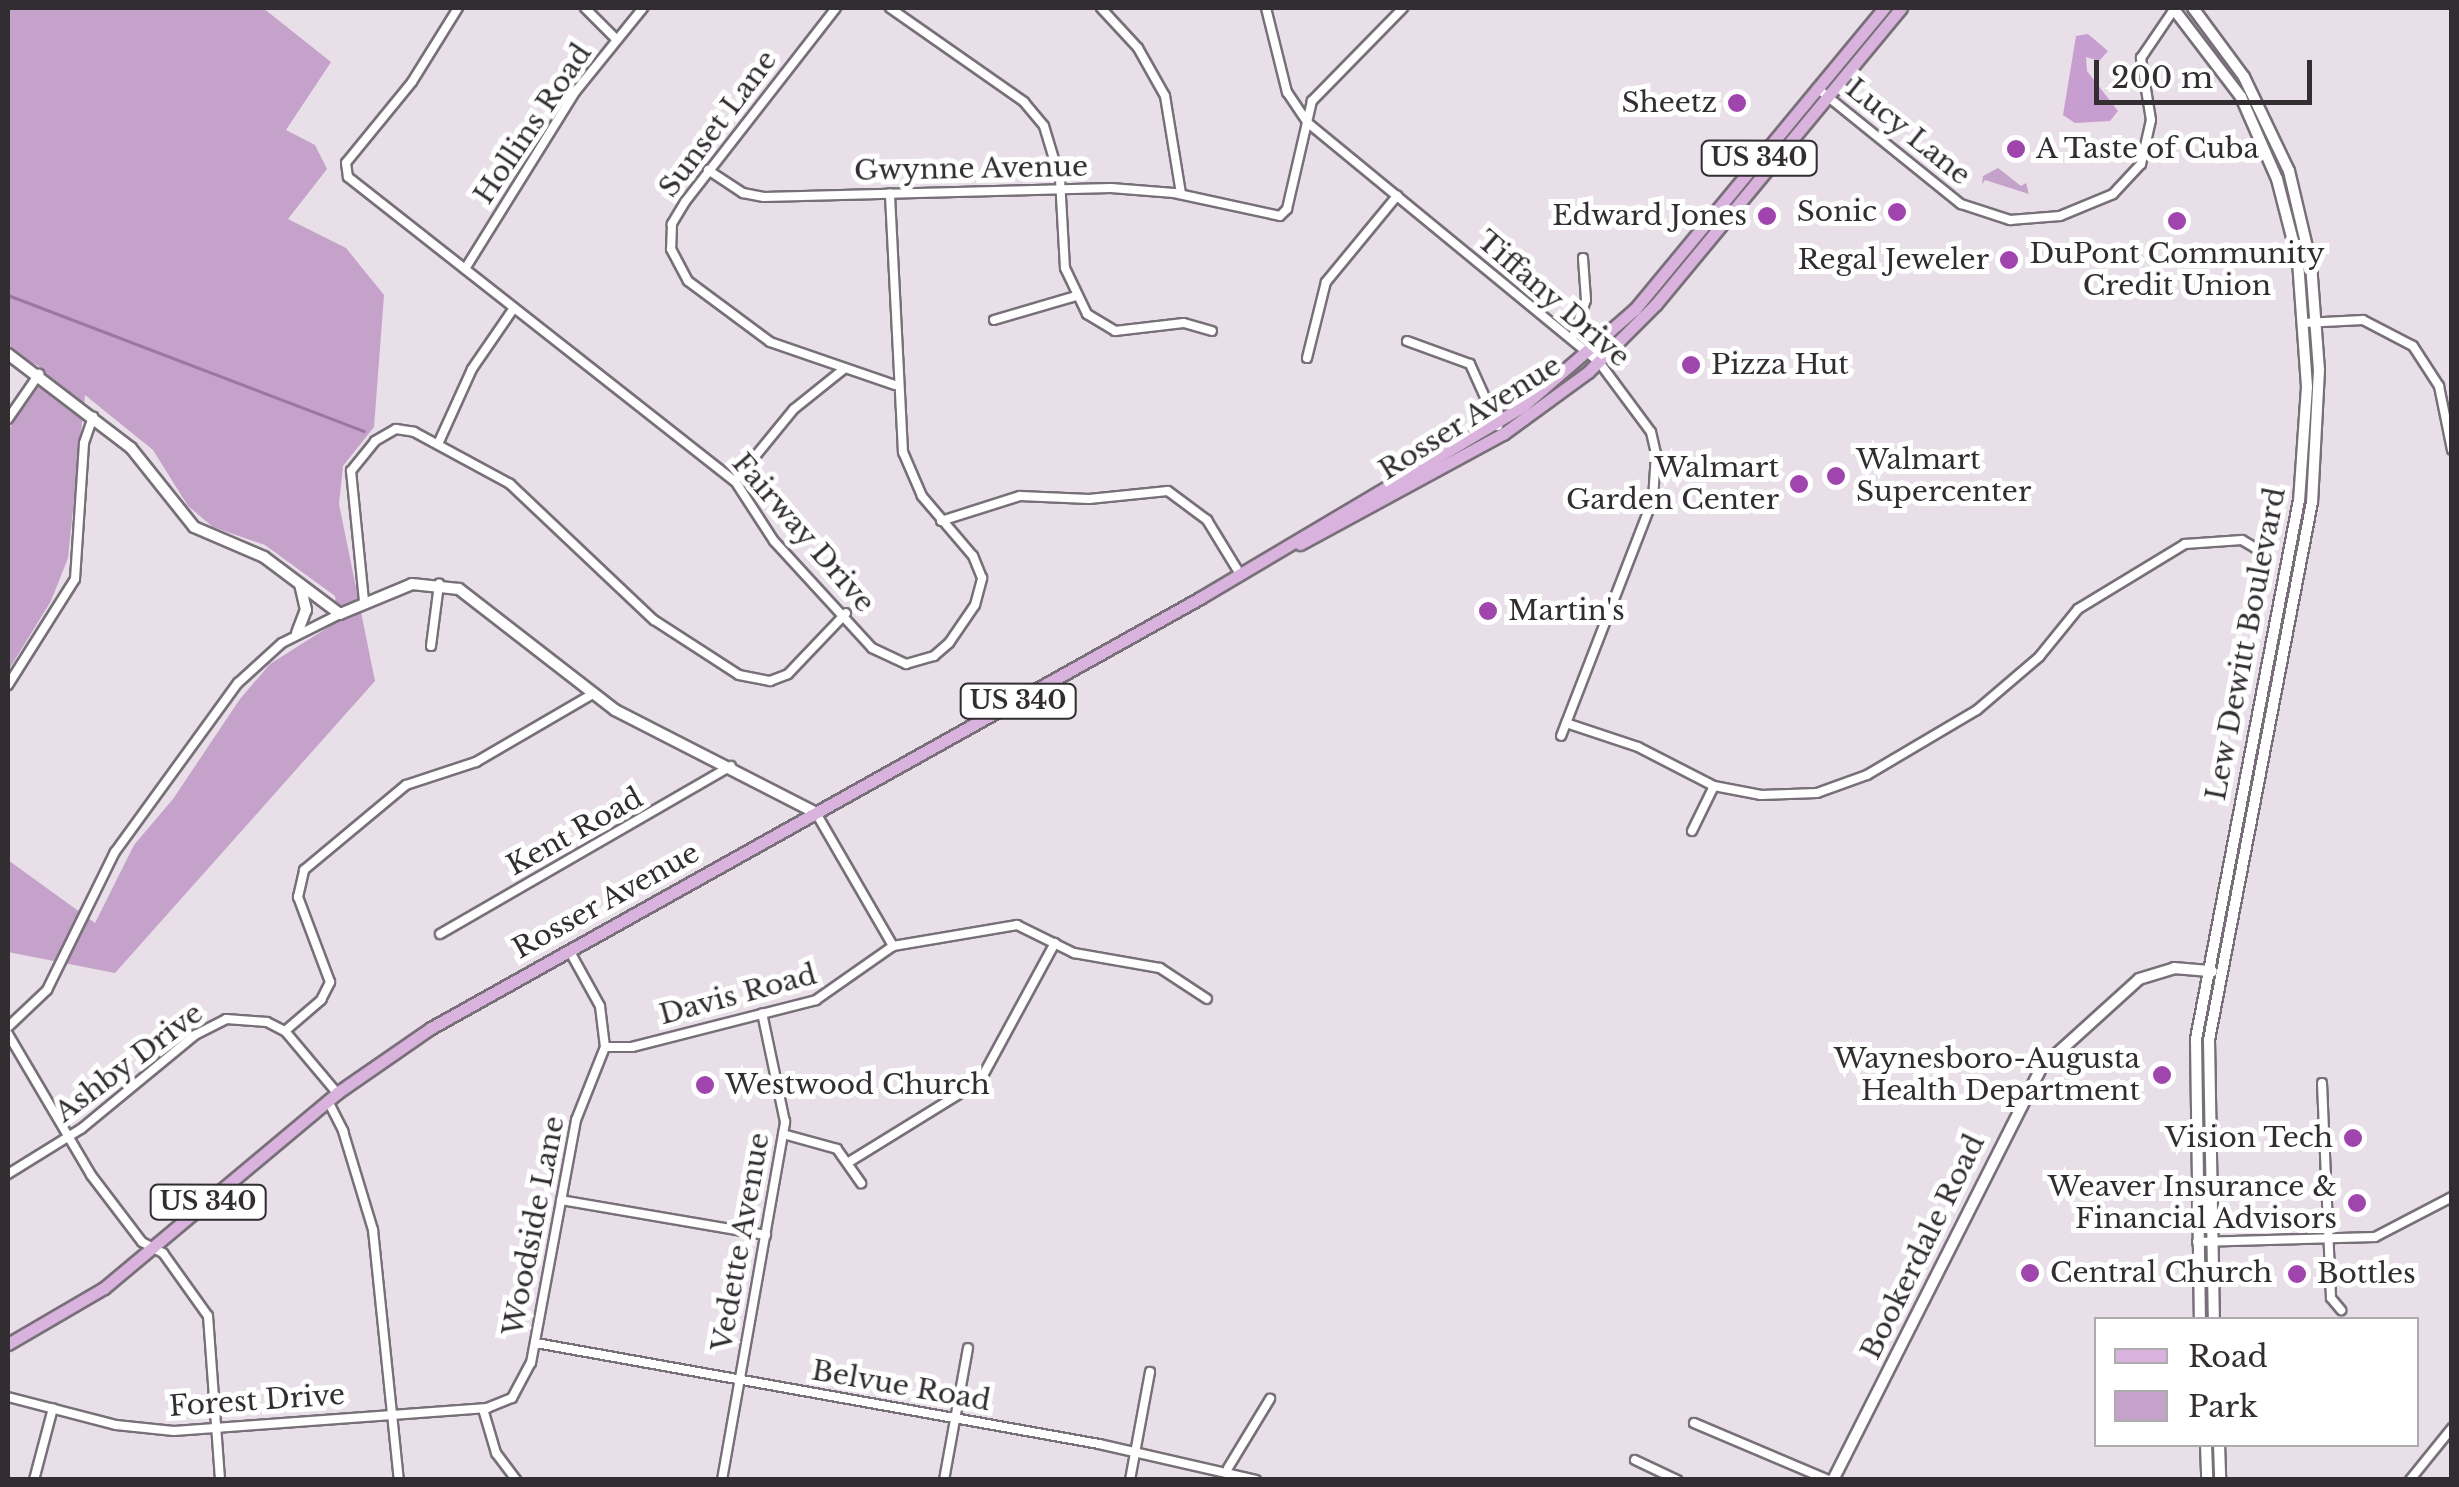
<!DOCTYPE html>
<style>
body{margin:0}
#map{position:relative;width:2459px;height:1487px;overflow:hidden;background:#e8dfe9;font-family:"Libre Baskerville",serif}
div>[style]{position:absolute}
[style*='--x']{left:calc(var(--x)*1px);top:calc(var(--y)*1px);width:calc(var(--w)*1px);rotate:calc(var(--a)*1deg)}
.green>*{inset:0;background:#c5a2ca}
.forest>*{inset:0;background:#c89dcf}
.stream>*{height:2.5px;margin:-1.25px;padding:0 1.25px;transform-origin:1.25px;border-radius:1.25px;background:#9e75a4}
.roads{filter:drop-shadow(2px 0 #787079) drop-shadow(-2px 0 #787079) drop-shadow(0 2px #787079) drop-shadow(0 -2px #787079)}
.street>*{height:8px;margin:-4px;padding:0 4px;transform-origin:4px;border-radius:4px;background:#fff}
.secondary>*{height:10px;margin:-5px;padding:0 5px;transform-origin:5px;border-radius:5px;background:#fff}
.primary>*{height:11px;margin:-5.5px;padding:0 5.5px;transform-origin:5.5px;border-radius:5.5px;background:#d9b3de}
.dots>*{width:28px;height:28px;translate:-50% -50%;box-sizing:border-box;border:5px solid #fff;border-radius:50%}
span{translate:-50% -50%;white-space:nowrap;text-align:center;line-height:1.15;-webkit-text-stroke:10px #fff;paint-order:stroke}
.shield-label span{padding:2px 8px;background:#fff;border:2px solid;border-radius:8px;-webkit-text-stroke-width:0}
.shield-label{font-size:25px;color:#312d31;font-weight:700}
.poi-label{font-size:28px;color:#312d31}
.right{translate:-100% -50%;text-align:right}
.left{translate:0 -50%;text-align:left}
.street-label{font-size:28px;color:#312d31}
.frame{position:absolute;inset:0;border:10px solid #312d31;pointer-events:none}
.legend{position:absolute;left:2094px;top:1317px;width:325px;height:130px;box-sizing:border-box;background:#fff;border:2px solid #adabad;margin:0;padding:12px 18px;list-style:none;font-size:30px;color:#312d31}
.legend li{display:flex;align-items:center;gap:20px;height:50px}
.legend b{width:50px;border:2px solid #adabad}
.scale{position:absolute;left:2094px;top:60px;width:218px;height:45px;box-sizing:border-box;border:5px solid #312d31;border-top:0;padding-left:12px;font-size:30px;line-height:35px;white-space:nowrap;color:#312d31;-webkit-text-stroke:8px #fff;paint-order:stroke}
</style>
<div id="map">
<div class="green">
<i style="clip-path:polygon(8px 8px,263px 8px,331px 62px,286px 130px,315px 145px,327px 169px,288px 219px,346px 248px,384px 295px,374px 427px,343px 466px,339px 504px,375px 681px,115px 973px,8px 952px,8px 860px,95px 923px,134px 845px,173px 799px,240px 699px,270px 664px,338px 621px,335px 596px,265px 545px,213px 527px,188px 506px,153px 450px,85px 395px,68px 558px,51px 601px,8px 671px,8px 431px,37px 385px,40px 367px,8px 349px)"></i>
<i style="clip-path:polygon(1998px 168px,2021px 186px,2026px 183px,2029px 194px,1985px 180px,1982px 184px,1983px 176px)"></i>
</div>
<div class="forest">
<i style="clip-path:polygon(2088px 34px,2108px 51px,2099px 61px,2086px 57px,2087px 71px,2118px 111px,2110px 121px,2075px 123px,2063px 115px,2076px 36px)"></i>
</div>
<div class="stream">
<i style="--x:8;--y:295;--w:381;--a:20.9"></i>
</div>
<div class="roads">
<div class="street">
<i style="--x:458;--y:8;--w:87;--a:121.9"></i>
<i style="--x:412;--y:82;--w:104;--a:129.2"></i>
<i style="--x:346;--y:163;--w:14;--a:82"></i>
<i style="--x:348;--y:177;--w:492;--a:38.2"></i>
<i style="--x:735;--y:481;--w:72;--a:57"></i>
<i style="--x:774;--y:541;--w:145;--a:47.5"></i>
<i style="--x:872;--y:648;--w:38;--a:25"></i>
<i style="--x:906;--y:664;--w:29;--a:-16"></i>
<i style="--x:934;--y:656;--w:20;--a:-41"></i>
<i style="--x:949;--y:643;--w:46;--a:-55.6"></i>
<i style="--x:975;--y:605;--w:28;--a:-75"></i>
<i style="--x:982;--y:578;--w:24;--a:-112"></i>
<i style="--x:973;--y:556;--w:79;--a:-130.4"></i>
<i style="--x:922;--y:496;--w:48;--a:-113.4"></i>
<i style="--x:903;--y:452;--w:259;--a:-92.9"></i>
<i style="--x:585;--y:8;--w:45;--a:45"></i>
<i style="--x:836;--y:8;--w:246;--a:127.9"></i>
<i style="--x:685;--y:202;--w:26;--a:121"></i>
<i style="--x:672;--y:224;--w:25;--a:92"></i>
<i style="--x:671;--y:249;--w:36;--a:62"></i>
<i style="--x:688;--y:281;--w:102;--a:36.6"></i>
<i style="--x:770;--y:342;--w:132;--a:19"></i>
<i style="--x:890;--y:8;--w:164;--a:35"></i>
<i style="--x:1024;--y:102;--w:31;--a:50"></i>
<i style="--x:1044;--y:126;--w:55;--a:73.2"></i>
<i style="--x:1060;--y:179;--w:89;--a:86.8"></i>
<i style="--x:1065;--y:268;--w:51;--a:64.4"></i>
<i style="--x:1087;--y:314;--w:33;--a:31"></i>
<i style="--x:1115;--y:331;--w:69;--a:-6.6"></i>
<i style="--x:1184;--y:323;--w:29;--a:16"></i>
<i style="--x:1101;--y:8;--w:54;--a:47.2"></i>
<i style="--x:1138;--y:48;--w:55;--a:60.6"></i>
<i style="--x:1165;--y:96;--w:99;--a:80.7"></i>
<i style="--x:1266;--y:8;--w:87;--a:76"></i>
<i style="--x:1287;--y:92;--w:37;--a:56"></i>
<i style="--x:1308;--y:123;--w:377;--a:39.4"></i>
<i style="--x:1599;--y:362;--w:87;--a:53.4"></i>
<i style="--x:1651;--y:432;--w:23;--a:77"></i>
<i style="--x:1656;--y:454;--w:45;--a:93.8"></i>
<i style="--x:1653;--y:499;--w:254;--a:111.2"></i>
<i style="--x:1817;--y:88;--w:185;--a:38.9"></i>
<i style="--x:1961;--y:204;--w:52;--a:18.1"></i>
<i style="--x:2010;--y:220;--w:50;--a:-4.6"></i>
<i style="--x:2060;--y:216;--w:57;--a:-22.5"></i>
<i style="--x:2113;--y:194;--w:41;--a:-47"></i>
<i style="--x:2141;--y:164;--w:45;--a:-77.2"></i>
<i style="--x:2151;--y:120;--w:63;--a:-99.2"></i>
<i style="--x:2141;--y:58;--w:60;--a:-55.8"></i>
<i style="--x:708;--y:170;--w:42;--a:33.3"></i>
<i style="--x:743;--y:193;--w:21;--a:11"></i>
<i style="--x:764;--y:197;--w:347;--a:-1.5"></i>
<i style="--x:1111;--y:188;--w:63;--a:4.5"></i>
<i style="--x:1174;--y:193;--w:108;--a:12.2"></i>
<i style="--x:1280;--y:216;--w:10;--a:-45"></i>
<i style="--x:1287;--y:209;--w:111;--a:-77"></i>
<i style="--x:1312;--y:101;--w:130;--a:-45.6"></i>
<i style="--x:465;--y:269;--w:210;--a:-58.1"></i>
<i style="--x:576;--y:91;--w:107;--a:-51.1"></i>
<i style="--x:994;--y:320;--w:85;--a:-16.3"></i>
<i style="--x:2304;--y:323;--w:59;--a:-2.9"></i>
<i style="--x:2363;--y:320;--w:56;--a:27.5"></i>
<i style="--x:2413;--y:346;--w:48;--a:57"></i>
<i style="--x:2439;--y:386;--w:65;--a:78.5"></i>
<i style="--x:1572;--y:339;--w:41;--a:-70.3"></i>
<i style="--x:1586;--y:300;--w:42;--a:-94.1"></i>
<i style="--x:1407;--y:341;--w:67;--a:20.1"></i>
<i style="--x:1470;--y:364;--w:68;--a:65.7"></i>
<i style="--x:1307;--y:358;--w:78;--a:-76"></i>
<i style="--x:1326;--y:282;--w:112;--a:-50.5"></i>
<i style="--x:8;--y:419;--w:55;--a:-55.4"></i>
<i style="--x:438;--y:444;--w:82;--a:-65.6"></i>
<i style="--x:472;--y:369;--w:74;--a:-55.5"></i>
<i style="--x:735;--y:481;--w:93;--a:-50.7"></i>
<i style="--x:794;--y:409;--w:65;--a:-38.8"></i>
<i style="--x:941;--y:521;--w:83;--a:-17.6"></i>
<i style="--x:1020;--y:496;--w:69;--a:2.5"></i>
<i style="--x:1089;--y:499;--w:79;--a:-5.8"></i>
<i style="--x:1168;--y:491;--w:49;--a:36.6"></i>
<i style="--x:1207;--y:520;--w:63;--a:58.6"></i>
<i style="--x:364;--y:601;--w:131;--a:-95.7"></i>
<i style="--x:351;--y:471;--w:38;--a:-51"></i>
<i style="--x:375;--y:441;--w:24;--a:-30"></i>
<i style="--x:396;--y:429;--w:18;--a:9"></i>
<i style="--x:414;--y:432;--w:109;--a:28.4"></i>
<i style="--x:510;--y:484;--w:198;--a:43.4"></i>
<i style="--x:654;--y:620;--w:101;--a:32.9"></i>
<i style="--x:739;--y:675;--w:32;--a:11"></i>
<i style="--x:770;--y:681;--w:19;--a:-21"></i>
<i style="--x:788;--y:674;--w:84;--a:-46.4"></i>
<i style="--x:431;--y:646;--w:63;--a:-82.6"></i>
<i style="--x:8;--y:685;--w:125;--a:-57.7"></i>
<i style="--x:75;--y:579;--w:136;--a:-86.2"></i>
<i style="--x:84;--y:443;--w:28;--a:-71"></i>
<i style="--x:1566;--y:723;--w:76;--a:18.4"></i>
<i style="--x:1638;--y:747;--w:85;--a:27.2"></i>
<i style="--x:1714;--y:786;--w:48;--a:10.8"></i>
<i style="--x:1761;--y:795;--w:56;--a:-2"></i>
<i style="--x:1817;--y:793;--w:53;--a:-19.8"></i>
<i style="--x:1867;--y:775;--w:128;--a:-30.6"></i>
<i style="--x:1977;--y:710;--w:82;--a:-40.5"></i>
<i style="--x:2039;--y:657;--w:62;--a:-50.9"></i>
<i style="--x:2078;--y:609;--w:125;--a:-31.3"></i>
<i style="--x:2185;--y:544;--w:57;--a:-4"></i>
<i style="--x:2242;--y:540;--w:31;--a:31"></i>
<i style="--x:816;--y:813;--w:154;--a:59.9"></i>
<i style="--x:1692;--y:831;--w:50;--a:-63.9"></i>
<i style="--x:440;--y:934;--w:336;--a:-30"></i>
<i style="--x:893;--y:946;--w:126;--a:-9.6"></i>
<i style="--x:1017;--y:925;--w:64;--a:26.2"></i>
<i style="--x:1074;--y:953;--w:87;--a:9.9"></i>
<i style="--x:1160;--y:968;--w:56;--a:33.4"></i>
<i style="--x:8;--y:1027;--w:54;--a:-43.5"></i>
<i style="--x:47;--y:990;--w:154;--a:-63.8"></i>
<i style="--x:115;--y:852;--w:209;--a:-54"></i>
<i style="--x:238;--y:683;--w:59;--a:-42.3"></i>
<i style="--x:282;--y:643;--w:65;--a:-26.6"></i>
<i style="--x:285;--y:1031;--w:48;--a:-40.7"></i>
<i style="--x:321;--y:1000;--w:20;--a:-63"></i>
<i style="--x:330;--y:982;--w:91;--a:-110.6"></i>
<i style="--x:298;--y:897;--w:28;--a:-77"></i>
<i style="--x:304;--y:870;--w:133;--a:-39.8"></i>
<i style="--x:406;--y:785;--w:74;--a:-18.2"></i>
<i style="--x:476;--y:762;--w:135;--a:-30.2"></i>
<i style="--x:8;--y:1034;--w:164;--a:59.5"></i>
<i style="--x:91;--y:1175;--w:84;--a:52.7"></i>
<i style="--x:142;--y:1242;--w:24;--a:28"></i>
<i style="--x:163;--y:1253;--w:77;--a:54.5"></i>
<i style="--x:208;--y:1316;--w:164;--a:85.8"></i>
<i style="--x:605;--y:1047;--w:27;--a:0"></i>
<i style="--x:632;--y:1047;--w:190;--a:-14.3"></i>
<i style="--x:816;--y:1000;--w:94;--a:-35"></i>
<i style="--x:2322;--y:1083;--w:215;--a:87.6"></i>
<i style="--x:2331;--y:1298;--w:16;--a:50"></i>
<i style="--x:328;--y:1101;--w:34;--a:63"></i>
<i style="--x:343;--y:1131;--w:103;--a:73.1"></i>
<i style="--x:373;--y:1230;--w:251;--a:84.1"></i>
<i style="--x:783;--y:1134;--w:56;--a:15.5"></i>
<i style="--x:837;--y:1149;--w:42;--a:54.8"></i>
<i style="--x:849;--y:1162;--w:154;--a:-31.7"></i>
<i style="--x:980;--y:1081;--w:157;--a:-61.5"></i>
<i style="--x:8;--y:1174;--w:86;--a:-31.7"></i>
<i style="--x:81;--y:1129;--w:148;--a:-39.5"></i>
<i style="--x:195;--y:1035;--w:35;--a:-27"></i>
<i style="--x:226;--y:1019;--w:41;--a:4.2"></i>
<i style="--x:267;--y:1022;--w:20;--a:27"></i>
<i style="--x:285;--y:1031;--w:81;--a:50"></i>
<i style="--x:561;--y:1200;--w:208;--a:9.7"></i>
<i style="--x:2197;--y:1242;--w:178;--a:-1.6"></i>
<i style="--x:2375;--y:1237;--w:87;--a:-27.5"></i>
<i style="--x:536;--y:1343;--w:572;--a:10.17"></i>
<i style="--x:1099;--y:1444;--w:161;--a:12.9"></i>
<i style="--x:8;--y:1397;--w:112;--a:14.5"></i>
<i style="--x:116;--y:1425;--w:58;--a:5.9"></i>
<i style="--x:174;--y:1431;--w:314;--a:-4.2"></i>
<i style="--x:487;--y:1408;--w:27;--a:-22"></i>
<i style="--x:512;--y:1398;--w:40;--a:-62"></i>
<i style="--x:531;--y:1363;--w:247;--a:-79.5"></i>
<i style="--x:576;--y:1120;--w:79;--a:-68.3"></i>
<i style="--x:605;--y:1047;--w:41;--a:-97"></i>
<i style="--x:600;--y:1006;--w:64;--a:-119"></i>
<i style="--x:483;--y:1409;--w:46;--a:73.5"></i>
<i style="--x:496;--y:1453;--w:34;--a:53"></i>
<i style="--x:1694;--y:1423;--w:146;--a:23"></i>
<i style="--x:1635;--y:1460;--w:47;--a:25.5"></i>
<i style="--x:1228;--y:1468;--w:81;--a:-58.7"></i>
<i style="--x:34;--y:1480;--w:74;--a:-75.2"></i>
<i style="--x:722;--y:1480;--w:364;--a:-80"></i>
<i style="--x:785;--y:1122;--w:111;--a:-101.9"></i>
<i style="--x:944;--y:1480;--w:134;--a:-79.7"></i>
<i style="--x:1130;--y:1480;--w:110;--a:-79.5"></i>
<i style="--x:2410;--y:1480;--w:67;--a:-51.1"></i>
</div>
<div class="secondary">
<i style="--x:2173;--y:8;--w:112;--a:52.6"></i>
<i style="--x:2241;--y:97;--w:90;--a:66.3"></i>
<i style="--x:2277;--y:179;--w:85;--a:75.6"></i>
<i style="--x:2298;--y:261;--w:126;--a:85.9"></i>
<i style="--x:2307;--y:387;--w:113;--a:94"></i>
<i style="--x:2299;--y:500;--w:549;--a:100.82"></i>
<i style="--x:2196;--y:1039;--w:281;--a:89.2"></i>
<i style="--x:2193;--y:8;--w:86;--a:53.5"></i>
<i style="--x:2244;--y:77;--w:104;--a:64.4"></i>
<i style="--x:2289;--y:171;--w:96;--a:76.7"></i>
<i style="--x:2311;--y:264;--w:106;--a:85.7"></i>
<i style="--x:2319;--y:370;--w:132;--a:93"></i>
<i style="--x:2312;--y:502;--w:548;--a:100.84"></i>
<i style="--x:2209;--y:1040;--w:280;--a:89"></i>
<i style="--x:8;--y:354;--w:155;--a:37.4"></i>
<i style="--x:131;--y:448;--w:101;--a:51.4"></i>
<i style="--x:194;--y:527;--w:76;--a:23.2"></i>
<i style="--x:264;--y:557;--w:95;--a:36.9"></i>
<i style="--x:340;--y:614;--w:78;--a:-22.6"></i>
<i style="--x:412;--y:584;--w:47;--a:6.1"></i>
<i style="--x:459;--y:589;--w:197;--a:37.8"></i>
<i style="--x:615;--y:710;--w:226;--a:27.1"></i>
<i style="--x:297;--y:633;--w:25;--a:-69"></i>
<i style="--x:306;--y:610;--w:26;--a:-103"></i>
<i style="--x:2206;--y:1444;--w:36;--a:88"></i>
<i style="--x:2219;--y:1444;--w:36;--a:88"></i>
<i style="--x:1833;--y:1480;--w:462;--a:-63.2"></i>
<i style="--x:2041;--y:1068;--w:132;--a:-42.2"></i>
<i style="--x:2139;--y:979;--w:37;--a:-17"></i>
<i style="--x:2174;--y:968;--w:38;--a:5"></i>
</div>
<div class="primary">
<i style="--x:1300;--y:544;--w:231;--a:-28.5"></i>
<i style="--x:1503;--y:434;--w:105;--a:-36.1"></i>
<i style="--x:1588;--y:372;--w:96;--a:-45"></i>
<i style="--x:1656;--y:304;--w:384;--a:-50.4"></i>
<i style="--x:8;--y:1344;--w:111;--a:-30.3"></i>
<i style="--x:104;--y:1288;--w:304;--a:-39.9"></i>
<i style="--x:337;--y:1093;--w:114;--a:-34.7"></i>
<i style="--x:431;--y:1028;--w:881;--a:-29.21"></i>
<i style="--x:1200;--y:598;--w:376;--a:-30.7"></i>
<i style="--x:1523;--y:406;--w:148;--a:-40.9"></i>
<i style="--x:1635;--y:309;--w:391;--a:-50.4"></i>
</div>
</div>
<div class="dots">
<i style="left:1737px;top:103px;background:#a044ae"></i>
<i style="left:2016px;top:149px;background:#a044ae"></i>
<i style="left:1897px;top:212px;background:#a044ae"></i>
<i style="left:1767px;top:216px;background:#a044ae"></i>
<i style="left:2177px;top:221px;background:#a044ae"></i>
<i style="left:2009px;top:260px;background:#a044ae"></i>
<i style="left:1691px;top:365px;background:#a044ae"></i>
<i style="left:1836px;top:476px;background:#a044ae"></i>
<i style="left:1799px;top:484px;background:#a044ae"></i>
<i style="left:1488px;top:611px;background:#a044ae"></i>
<i style="left:2162px;top:1075px;background:#a044ae"></i>
<i style="left:705px;top:1085px;background:#a044ae"></i>
<i style="left:2353px;top:1138px;background:#a044ae"></i>
<i style="left:2357px;top:1203px;background:#a044ae"></i>
<i style="left:2030px;top:1273px;background:#a044ae"></i>
<i style="left:2297px;top:1274px;background:#a044ae"></i>
</div>
<div class="shield-label">
<span style="left:1759px;top:158px">US 340</span>
<span style="left:1018px;top:701px">US 340</span>
<span style="left:208px;top:1202px">US 340</span>
</div>
<div class="poi-label">
<span class="right" style="left:1717px;top:103px">Sheetz</span>
<span class="left" style="left:2036px;top:149px">A Taste of Cuba</span>
<span class="right" style="left:1877px;top:212px">Sonic</span>
<span class="right" style="left:1747px;top:216px">Edward Jones</span>
<span style="left:2177px;top:270px">DuPont Community<br>Credit Union</span>
<span class="right" style="left:1989px;top:260px">Regal Jeweler</span>
<span class="left" style="left:1711px;top:365px">Pizza Hut</span>
<span class="left" style="left:1856px;top:476px">Walmart<br>Supercenter</span>
<span class="right" style="left:1779px;top:484px">Walmart<br>Garden Center</span>
<span class="left" style="left:1508px;top:611px">Martin's</span>
<span class="right" style="left:2140px;top:1075px">Waynesboro-Augusta<br>Health Department</span>
<span class="left" style="left:725px;top:1085px">Westwood Church</span>
<span class="right" style="left:2333px;top:1138px">Vision Tech</span>
<span class="right" style="left:2337px;top:1203px">Weaver Insurance &amp;<br>Financial Advisors</span>
<span class="left" style="left:2050px;top:1273px">Central Church</span>
<span class="left" style="left:2317px;top:1274px">Bottles</span>
</div>
<div class="street-label">
<span style="left:533px;top:124px;rotate:-56deg">Hollins Road</span>
<span style="left:718px;top:124px;rotate:-53deg">Sunset Lane</span>
<span style="left:1908px;top:132px;rotate:39deg">Lucy Lane</span>
<span style="left:971px;top:169px;rotate:-1deg">Gwynne Avenue</span>
<span style="left:1553px;top:299px;rotate:41deg">Tiffany Drive</span>
<span style="left:1470px;top:418px;rotate:-32deg">Rosser Avenue</span>
<span style="left:803px;top:533px;rotate:49deg">Fairway Drive</span>
<span style="left:2246px;top:644px;rotate:-79deg">Lew Dewitt Boulevard</span>
<span style="left:575px;top:832px;rotate:-29deg">Kent Road</span>
<span style="left:606px;top:901px;rotate:-29deg">Rosser Avenue</span>
<span style="left:738px;top:995px;rotate:-15deg">Davis Road</span>
<span style="left:129px;top:1063px;rotate:-37deg">Ashby Drive</span>
<span style="left:534px;top:1226px;rotate:-79deg">Woodside Lane</span>
<span style="left:741px;top:1242px;rotate:-80deg">Vedette Avenue</span>
<span style="left:1923px;top:1247px;rotate:-64deg">Bookerdale Road</span>
<span style="left:901px;top:1386px;rotate:10deg">Belvue Road</span>
<span style="left:257px;top:1401px;rotate:-4deg">Forest Drive</span>
</div>
<div class="frame"></div>
<ul class="legend">
<li><b style="height:12px;background:#d9b3de"></b>Road</li>
<li><b style="height:28px;background:#c5a2ca"></b>Park</li>
</ul>
<div class="scale">200 m</div>
</div>
